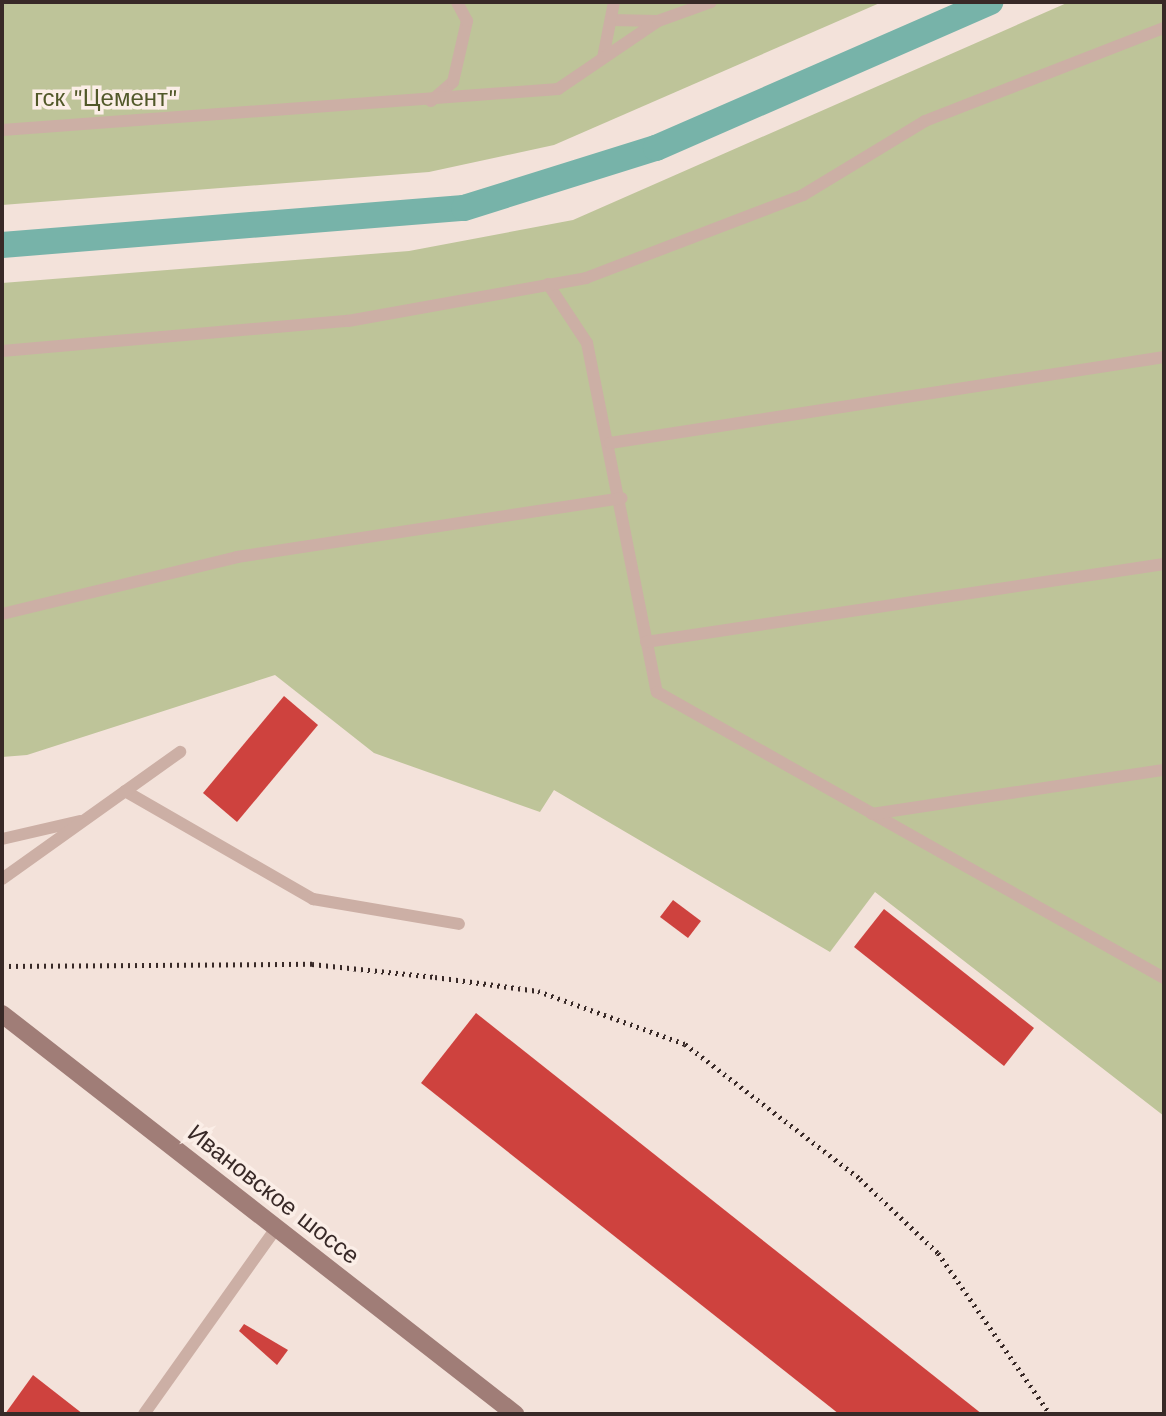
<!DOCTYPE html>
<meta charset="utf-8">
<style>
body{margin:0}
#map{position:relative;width:1166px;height:1416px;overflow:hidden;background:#f3e2da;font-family:"Work Sans",sans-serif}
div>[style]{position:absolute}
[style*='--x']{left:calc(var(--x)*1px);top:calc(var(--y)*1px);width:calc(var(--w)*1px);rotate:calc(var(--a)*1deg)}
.green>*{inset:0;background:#bec499}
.canal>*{height:26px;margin:-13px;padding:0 13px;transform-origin:13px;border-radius:13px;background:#77b3a9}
.building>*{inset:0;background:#ce423e}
.lane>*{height:12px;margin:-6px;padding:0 6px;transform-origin:6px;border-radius:6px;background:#ccafa5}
.secondary>*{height:18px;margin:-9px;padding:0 9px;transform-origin:9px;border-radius:9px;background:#a07d77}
.rail>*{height:5px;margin-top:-2.5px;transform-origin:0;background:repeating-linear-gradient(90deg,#382927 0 2px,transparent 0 7px)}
span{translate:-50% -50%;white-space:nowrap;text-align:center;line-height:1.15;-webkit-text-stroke:7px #fbeee7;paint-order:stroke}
.park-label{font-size:24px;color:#515829}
.street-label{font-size:24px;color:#382927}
.frame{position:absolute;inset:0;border:4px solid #382927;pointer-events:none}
</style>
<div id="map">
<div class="green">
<i style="clip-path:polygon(2px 2px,882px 2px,554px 145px,429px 172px,2px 205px)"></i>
<i style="clip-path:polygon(1069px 2px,1164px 2px,1164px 1116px,875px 892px,830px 952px,554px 790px,540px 812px,374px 753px,275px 675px,27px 755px,2px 757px,2px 283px,409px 251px,573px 220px)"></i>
</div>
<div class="canal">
<i style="--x:2;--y:245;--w:463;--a:-4.6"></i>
<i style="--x:464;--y:208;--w:201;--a:-17.4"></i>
<i style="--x:656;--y:148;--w:365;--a:-23.6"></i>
</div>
<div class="building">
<i style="clip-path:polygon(284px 696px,318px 725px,237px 822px,203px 793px)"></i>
<i style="clip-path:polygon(673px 900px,701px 921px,688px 938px,660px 917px)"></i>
<i style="clip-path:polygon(884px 909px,1034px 1028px,1004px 1066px,854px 947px)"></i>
<i style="clip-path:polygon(476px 1013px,982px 1414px,839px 1414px,421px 1083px)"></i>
<i style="clip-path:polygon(244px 1324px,288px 1350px,277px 1365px,239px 1331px)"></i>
<i style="clip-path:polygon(33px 1375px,83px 1414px,5px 1414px)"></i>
</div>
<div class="lane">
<i style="--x:612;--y:20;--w:45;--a:1.3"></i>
<i style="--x:603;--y:58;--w:57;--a:-78.9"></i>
<i style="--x:431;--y:101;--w:29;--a:-41"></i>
<i style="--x:453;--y:82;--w:63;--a:-77.1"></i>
<i style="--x:467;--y:21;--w:21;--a:-118"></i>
<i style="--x:2;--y:130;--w:558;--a:-4.22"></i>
<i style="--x:558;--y:89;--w:121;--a:-34.2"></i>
<i style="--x:658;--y:21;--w:56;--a:-19.7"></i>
<i style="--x:548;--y:284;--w:71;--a:56.5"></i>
<i style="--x:587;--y:343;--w:356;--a:78.7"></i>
<i style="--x:657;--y:692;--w:582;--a:29.43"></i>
<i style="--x:2;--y:351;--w:347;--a:-5"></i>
<i style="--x:348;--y:321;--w:242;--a:-10.2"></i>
<i style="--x:586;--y:278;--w:232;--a:-20.9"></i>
<i style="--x:803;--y:195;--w:143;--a:-31.2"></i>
<i style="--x:925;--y:121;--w:256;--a:-21.3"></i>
<i style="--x:610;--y:443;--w:561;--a:-8.82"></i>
<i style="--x:2;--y:614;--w:242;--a:-13.6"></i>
<i style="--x:237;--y:557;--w:389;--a:-8.7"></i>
<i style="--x:646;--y:642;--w:524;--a:-8.56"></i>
<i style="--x:125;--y:791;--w:217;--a:29.9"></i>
<i style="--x:313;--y:899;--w:148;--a:9.7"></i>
<i style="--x:872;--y:814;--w:295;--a:-8.6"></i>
<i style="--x:2;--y:839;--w:80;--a:-13"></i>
<i style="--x:2;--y:879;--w:219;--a:-35.5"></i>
<i style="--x:144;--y:1414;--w:228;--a:-54.6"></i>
</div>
<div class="secondary">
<i style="--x:2;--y:1014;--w:651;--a:37.94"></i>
</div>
<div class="rail">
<i style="--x:2;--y:966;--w:310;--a:-0.4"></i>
<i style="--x:312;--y:964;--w:124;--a:6"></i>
<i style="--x:435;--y:977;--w:104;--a:7.7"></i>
<i style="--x:538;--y:991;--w:156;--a:19.8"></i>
<i style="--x:685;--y:1044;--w:221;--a:37.6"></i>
<i style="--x:860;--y:1179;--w:108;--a:43.5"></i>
<i style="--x:938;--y:1253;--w:196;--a:55.2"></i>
</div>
<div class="park-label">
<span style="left:106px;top:99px">гск "Цемент"</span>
</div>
<div class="street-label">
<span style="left:273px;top:1195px;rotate:38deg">Ивановское шоссе</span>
</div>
<div class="frame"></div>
</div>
